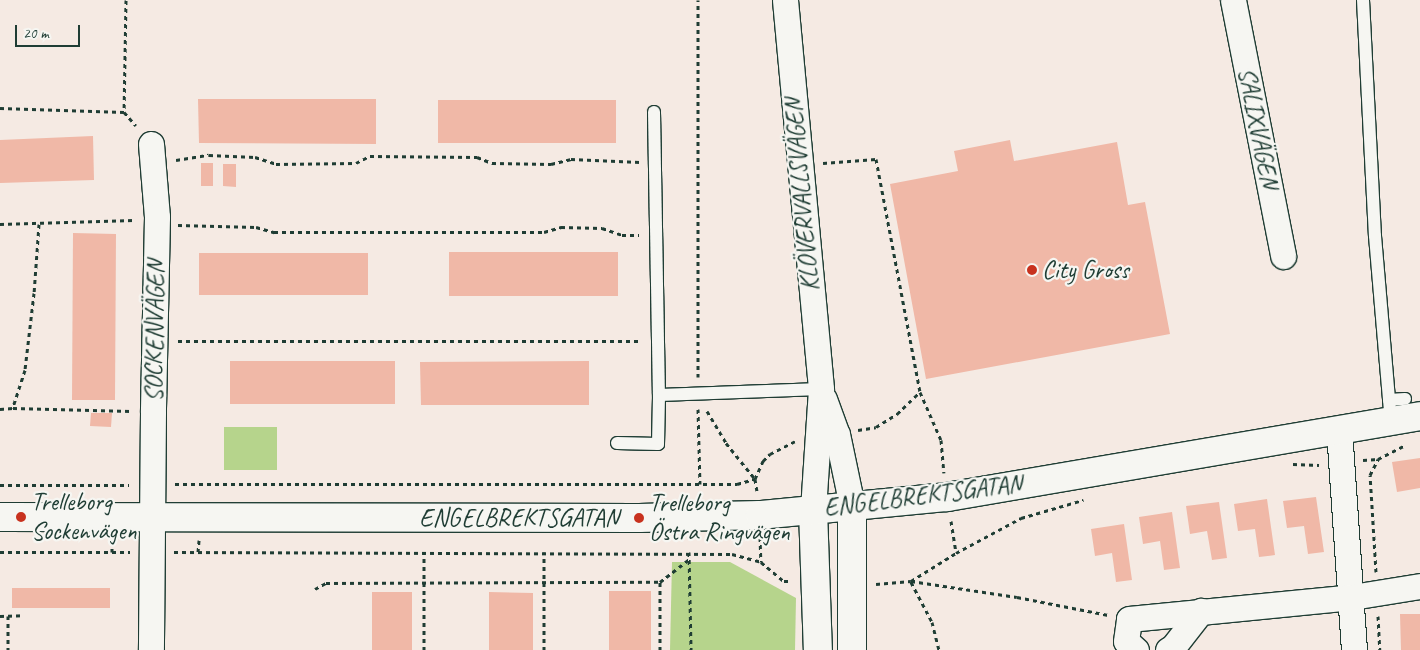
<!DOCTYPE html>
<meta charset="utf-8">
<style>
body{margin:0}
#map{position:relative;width:1420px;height:650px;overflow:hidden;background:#f5eae3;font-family:Caveat,sans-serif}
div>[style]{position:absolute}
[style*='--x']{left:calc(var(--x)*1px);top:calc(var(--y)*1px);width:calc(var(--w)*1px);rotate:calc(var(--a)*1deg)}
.green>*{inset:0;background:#b6d48c}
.building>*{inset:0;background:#f0b8a7}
.path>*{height:3px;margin-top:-1.5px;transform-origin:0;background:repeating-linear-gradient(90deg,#1f3d34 0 4px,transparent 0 8px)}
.roads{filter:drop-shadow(1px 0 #1f3d34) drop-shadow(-1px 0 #1f3d34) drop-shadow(0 1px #1f3d34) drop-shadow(0 -1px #1f3d34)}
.service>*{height:12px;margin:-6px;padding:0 6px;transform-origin:6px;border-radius:6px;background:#f6f6f2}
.minor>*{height:25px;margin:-12.5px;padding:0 12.5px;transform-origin:12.5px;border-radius:12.5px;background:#f6f6f2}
.tertiary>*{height:28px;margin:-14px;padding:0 14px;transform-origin:14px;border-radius:14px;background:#f6f6f2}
.secondary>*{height:28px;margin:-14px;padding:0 14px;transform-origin:14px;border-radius:14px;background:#f6f6f2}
.dots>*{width:14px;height:14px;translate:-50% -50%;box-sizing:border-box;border:2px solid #f6f6f2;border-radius:50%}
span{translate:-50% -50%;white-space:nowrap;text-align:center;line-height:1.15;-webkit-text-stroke:4.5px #f6f6f2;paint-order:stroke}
.street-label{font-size:25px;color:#1f3d34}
.poi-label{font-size:25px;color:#1f3d34}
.left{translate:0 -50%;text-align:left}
.scale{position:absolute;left:15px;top:25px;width:65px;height:22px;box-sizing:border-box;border:2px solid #1f3d34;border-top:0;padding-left:6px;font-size:15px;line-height:18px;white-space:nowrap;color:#1f3d34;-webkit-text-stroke:4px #f6f6f2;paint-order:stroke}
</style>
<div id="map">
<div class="green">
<i style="clip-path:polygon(224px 427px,277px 427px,277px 470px,224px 470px)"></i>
<i style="clip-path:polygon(672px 562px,730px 562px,796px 598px,795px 650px,670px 650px)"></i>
</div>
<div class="building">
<i style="clip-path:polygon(198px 99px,376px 99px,376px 144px,199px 143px)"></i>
<i style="clip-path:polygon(438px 100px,616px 100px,616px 143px,438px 143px)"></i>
<i style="clip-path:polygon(93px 136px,94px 180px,0 183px,0 140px)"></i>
<i style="clip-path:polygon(1010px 140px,1014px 161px,1117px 142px,1128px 205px,1145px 202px,1170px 334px,926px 379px,890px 184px,958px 171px,954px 151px)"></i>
<i style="clip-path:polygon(201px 163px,213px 163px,213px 186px,201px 186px)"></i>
<i style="clip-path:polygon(223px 164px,236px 164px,236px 187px,223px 186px)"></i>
<i style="clip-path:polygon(73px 233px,116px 234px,115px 400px,72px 400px)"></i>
<i style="clip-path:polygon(449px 252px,618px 252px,618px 296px,449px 296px)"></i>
<i style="clip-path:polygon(199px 253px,368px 253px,368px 295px,199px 295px)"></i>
<i style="clip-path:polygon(230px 361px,395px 361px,395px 404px,230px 404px)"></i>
<i style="clip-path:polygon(589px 361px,589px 405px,421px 405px,420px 362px)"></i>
<i style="clip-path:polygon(91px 413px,112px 413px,111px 427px,90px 426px)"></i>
<i style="clip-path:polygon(1420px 458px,1420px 488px,1397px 492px,1392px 462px)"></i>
<i style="clip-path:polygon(1316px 497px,1324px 552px,1308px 554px,1304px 526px,1287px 528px,1283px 501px)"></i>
<i style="clip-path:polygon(1267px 499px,1275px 555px,1259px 557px,1255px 529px,1238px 531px,1234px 504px)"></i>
<i style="clip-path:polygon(1219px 502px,1227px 558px,1212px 560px,1207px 531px,1190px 534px,1186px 506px)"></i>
<i style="clip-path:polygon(1172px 512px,1180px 568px,1164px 570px,1160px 541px,1143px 544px,1139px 517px)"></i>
<i style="clip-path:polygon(1124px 524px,1132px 580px,1116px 582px,1112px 553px,1095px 556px,1091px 529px)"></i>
<i style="clip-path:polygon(12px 588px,110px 588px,110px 608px,12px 608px)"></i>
<i style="clip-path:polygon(609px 591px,651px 591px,651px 650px,609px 650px)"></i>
<i style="clip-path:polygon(372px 592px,412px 592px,412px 650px,372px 650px)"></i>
<i style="clip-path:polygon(489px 592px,533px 593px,533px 650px,489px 650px)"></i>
<i style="clip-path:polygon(1400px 614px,1420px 614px,1420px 650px,1401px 650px)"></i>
</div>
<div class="path">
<i style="--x:126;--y:0;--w:112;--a:91"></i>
<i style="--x:124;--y:112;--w:18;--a:49"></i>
<i style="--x:0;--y:108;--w:124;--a:1.8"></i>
<i style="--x:176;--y:160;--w:33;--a:-9"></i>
<i style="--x:209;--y:155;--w:46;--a:2.5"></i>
<i style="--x:255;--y:157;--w:22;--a:18"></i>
<i style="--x:276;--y:164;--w:80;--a:-0.7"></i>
<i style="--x:356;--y:163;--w:16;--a:-27"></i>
<i style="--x:370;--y:156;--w:107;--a:0.5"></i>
<i style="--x:477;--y:157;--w:16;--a:22"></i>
<i style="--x:492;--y:163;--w:59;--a:1"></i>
<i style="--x:551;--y:164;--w:21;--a:-14"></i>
<i style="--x:571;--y:159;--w:69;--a:2.5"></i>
<i style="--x:823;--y:163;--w:53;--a:-4.3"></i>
<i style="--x:876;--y:159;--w:237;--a:79.3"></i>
<i style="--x:920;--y:392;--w:52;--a:66.4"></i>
<i style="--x:941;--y:440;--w:33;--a:85"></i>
<i style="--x:0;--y:224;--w:134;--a:-1.7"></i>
<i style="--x:39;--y:224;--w:69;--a:94.1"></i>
<i style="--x:34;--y:293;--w:78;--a:96.7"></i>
<i style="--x:25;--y:370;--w:40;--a:108"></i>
<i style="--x:13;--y:408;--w:118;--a:1.5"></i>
<i style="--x:178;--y:225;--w:78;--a:1.5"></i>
<i style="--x:256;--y:227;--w:19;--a:16"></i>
<i style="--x:274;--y:232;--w:270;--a:0"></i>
<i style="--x:544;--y:232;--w:18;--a:-16"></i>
<i style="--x:561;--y:227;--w:41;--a:1.4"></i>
<i style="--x:602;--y:228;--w:21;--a:19"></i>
<i style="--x:622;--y:235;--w:17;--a:0"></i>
<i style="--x:178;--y:341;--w:463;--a:0"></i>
<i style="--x:698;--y:377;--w:377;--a:-90"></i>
<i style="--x:0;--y:409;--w:13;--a:-4"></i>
<i style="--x:698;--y:409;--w:75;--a:88.5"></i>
<i style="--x:707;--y:411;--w:37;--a:59"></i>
<i style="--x:726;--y:443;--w:46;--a:51.1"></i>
<i style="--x:755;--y:479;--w:12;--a:81"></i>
<i style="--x:858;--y:430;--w:18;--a:-9"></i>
<i style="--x:876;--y:427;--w:25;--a:-32"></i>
<i style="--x:897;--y:414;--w:32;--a:-44"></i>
<i style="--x:1363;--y:460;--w:15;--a:-4"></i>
<i style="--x:1378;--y:459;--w:30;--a:-27"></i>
<i style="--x:1293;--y:464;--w:26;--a:2"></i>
<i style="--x:175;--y:484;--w:562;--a:0"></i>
<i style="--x:737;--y:484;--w:19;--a:-16"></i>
<i style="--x:755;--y:479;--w:20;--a:-66"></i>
<i style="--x:763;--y:461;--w:10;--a:-45"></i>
<i style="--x:770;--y:454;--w:28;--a:-27"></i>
<i style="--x:0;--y:485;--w:129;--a:0"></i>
<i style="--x:951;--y:521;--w:32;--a:81"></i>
<i style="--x:760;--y:537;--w:25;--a:88"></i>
<i style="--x:0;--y:552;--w:130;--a:0"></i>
<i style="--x:112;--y:552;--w:12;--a:-90"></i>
<i style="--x:174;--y:552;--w:558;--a:0.21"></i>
<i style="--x:732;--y:554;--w:30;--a:15"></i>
<i style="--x:761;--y:562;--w:30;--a:40"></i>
<i style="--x:784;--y:581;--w:8;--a:0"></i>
<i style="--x:198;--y:552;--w:12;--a:-85"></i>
<i style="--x:689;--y:552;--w:98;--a:88.8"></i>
<i style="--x:1376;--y:572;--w:97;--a:-93.5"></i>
<i style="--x:1370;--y:475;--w:18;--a:-63"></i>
<i style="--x:911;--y:581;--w:107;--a:8.6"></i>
<i style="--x:1017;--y:597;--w:93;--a:11.2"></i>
<i style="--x:911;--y:582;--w:45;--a:62.3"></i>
<i style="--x:932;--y:622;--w:29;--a:76"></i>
<i style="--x:876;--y:584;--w:35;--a:-5"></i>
<i style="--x:911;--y:581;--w:53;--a:-31.9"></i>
<i style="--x:956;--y:553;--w:74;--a:-28.3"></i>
<i style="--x:1021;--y:518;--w:65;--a:-16.2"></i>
<i style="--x:315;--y:589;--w:13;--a:-29"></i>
<i style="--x:326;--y:583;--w:334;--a:-0.2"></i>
<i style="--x:0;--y:616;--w:24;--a:-2"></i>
<i style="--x:8;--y:616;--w:34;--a:90"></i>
<i style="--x:1378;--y:616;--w:34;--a:87"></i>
<i style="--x:424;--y:650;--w:98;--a:-90"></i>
<i style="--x:544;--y:650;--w:98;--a:-90"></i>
<i style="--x:660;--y:650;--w:68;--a:-90"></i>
<i style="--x:660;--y:582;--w:37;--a:-38"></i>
</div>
<div class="roads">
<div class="service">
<i style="--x:1363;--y:0;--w:236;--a:87.1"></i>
<i style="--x:1375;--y:236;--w:186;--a:85.1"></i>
<i style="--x:654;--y:112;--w:283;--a:89"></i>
<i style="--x:659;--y:395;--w:162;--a:-2.1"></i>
<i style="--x:1389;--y:400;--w:16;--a:-4"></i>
<i style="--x:617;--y:443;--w:41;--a:1.4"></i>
<i style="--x:658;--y:444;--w:49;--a:-88.8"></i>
</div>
<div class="minor">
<i style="--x:785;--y:0;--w:391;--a:84.7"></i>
<i style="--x:821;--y:389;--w:121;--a:93.8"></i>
<i style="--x:1233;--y:0;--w:261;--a:78.9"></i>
<i style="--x:151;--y:144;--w:73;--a:85.3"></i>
<i style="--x:157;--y:217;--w:195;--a:91.2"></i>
<i style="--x:153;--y:412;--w:238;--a:90.5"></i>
<i style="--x:824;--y:399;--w:37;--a:70"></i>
<i style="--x:837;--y:434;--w:74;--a:78.2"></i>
<i style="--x:1339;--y:430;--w:221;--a:86.1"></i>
<i style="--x:1136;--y:650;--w:13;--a:-138"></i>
<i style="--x:1126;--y:641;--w:22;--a:-82"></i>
<i style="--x:1129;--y:619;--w:224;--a:-5.6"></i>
<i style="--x:1352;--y:597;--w:69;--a:-9.2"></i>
<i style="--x:1168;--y:650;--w:6;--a:-31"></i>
<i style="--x:1173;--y:647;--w:46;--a:-52.1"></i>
</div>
<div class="tertiary">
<i style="--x:852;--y:506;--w:144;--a:90"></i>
<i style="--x:813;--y:510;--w:140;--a:88"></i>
</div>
<div class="secondary">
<i style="--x:0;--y:517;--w:639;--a:0.09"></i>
<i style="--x:639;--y:518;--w:121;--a:-1.4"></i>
<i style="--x:760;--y:515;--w:188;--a:-5.5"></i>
<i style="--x:947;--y:497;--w:480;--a:-9.7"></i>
</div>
</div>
<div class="dots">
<i style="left:1032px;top:270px;background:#c8321e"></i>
<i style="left:21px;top:517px;background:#c8321e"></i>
<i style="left:639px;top:518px;background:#c8321e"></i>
</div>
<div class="street-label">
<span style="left:1258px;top:128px;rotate:79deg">SALIXVÄGEN</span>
<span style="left:802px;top:195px;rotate:-95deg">KLÖVERVALLSVÄGEN</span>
<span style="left:155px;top:331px;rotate:-89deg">SOCKENVÄGEN</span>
<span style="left:923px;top:496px;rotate:-7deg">ENGELBREKTSGATAN</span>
<span style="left:519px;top:518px">ENGELBREKTSGATAN</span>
</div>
<div class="poi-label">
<span class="left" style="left:1042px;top:270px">City Gross</span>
<span class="left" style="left:31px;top:517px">Trelleborg<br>Sockenvägen</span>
<span class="left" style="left:649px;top:518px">Trelleborg<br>Östra Ringvägen</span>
</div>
<div class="scale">20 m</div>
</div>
